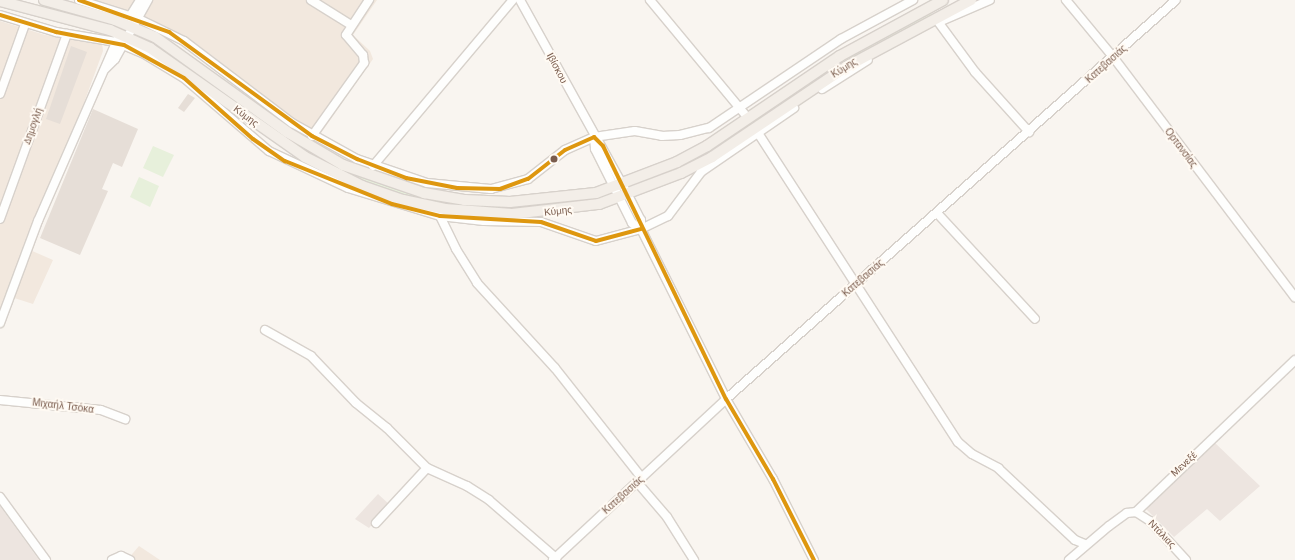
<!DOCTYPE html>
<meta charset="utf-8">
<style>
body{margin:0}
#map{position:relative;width:1295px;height:560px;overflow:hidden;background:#f9f5f0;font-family:"PT Sans",sans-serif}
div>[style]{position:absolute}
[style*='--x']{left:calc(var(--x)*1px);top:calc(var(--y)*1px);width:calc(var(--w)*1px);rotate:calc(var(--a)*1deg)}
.residential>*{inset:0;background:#f2e8de}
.industrial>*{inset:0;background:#ede5e0}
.green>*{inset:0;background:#e7f0db}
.building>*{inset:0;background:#e6ded7}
.roads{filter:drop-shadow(1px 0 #d7d1cb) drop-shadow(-1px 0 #d7d1cb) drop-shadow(0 1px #d7d1cb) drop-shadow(0 -1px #d7d1cb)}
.minor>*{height:8px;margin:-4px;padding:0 4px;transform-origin:4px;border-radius:4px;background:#fefefd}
.major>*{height:10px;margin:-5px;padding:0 5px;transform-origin:5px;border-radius:5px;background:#f3eee8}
.bus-1>*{height:4px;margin:-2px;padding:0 2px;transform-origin:2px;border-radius:2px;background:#de970f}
.dots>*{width:11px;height:11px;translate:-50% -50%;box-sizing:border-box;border:2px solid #fffaf3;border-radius:50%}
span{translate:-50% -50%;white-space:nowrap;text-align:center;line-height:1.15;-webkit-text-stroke:4px #fffaf3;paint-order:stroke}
.street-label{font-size:10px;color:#7a5c4d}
</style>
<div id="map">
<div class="residential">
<i style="clip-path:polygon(88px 0,377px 0,353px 35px,370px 51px,373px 59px,319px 136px,283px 114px,190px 42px,149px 18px)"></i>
<i style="clip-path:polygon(0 21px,45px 35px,102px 42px,103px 51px,30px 250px,53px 260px,33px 304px,8px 296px,0 317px)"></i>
<i style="clip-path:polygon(139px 546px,160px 560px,127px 560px)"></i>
</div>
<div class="industrial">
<i style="clip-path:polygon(1214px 442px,1260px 486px,1220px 521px,1207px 509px,1174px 537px,1144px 507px)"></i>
<i style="clip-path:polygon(378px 494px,390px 505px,369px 528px,355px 519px)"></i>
<i style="clip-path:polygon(0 506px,39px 560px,0 560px)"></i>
</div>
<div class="green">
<i style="clip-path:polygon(930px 11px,932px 15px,843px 64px,728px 141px,726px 138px,841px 60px)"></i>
<i style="clip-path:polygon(218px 87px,286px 136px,343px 170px,406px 193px,490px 205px,490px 209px,404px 197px,340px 173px,284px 139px,216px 88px)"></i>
<i style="clip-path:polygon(153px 146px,174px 155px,163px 177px,143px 168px)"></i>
<i style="clip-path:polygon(139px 177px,159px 186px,150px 207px,130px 197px)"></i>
</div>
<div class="building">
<i style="clip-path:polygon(71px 46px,87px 52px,60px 124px,46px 119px)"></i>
<i style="clip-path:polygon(188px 94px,195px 98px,184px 112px,178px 108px)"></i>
<i style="clip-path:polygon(93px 109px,138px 129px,122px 167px,113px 163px,102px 189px,108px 191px,80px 255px,40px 238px)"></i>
</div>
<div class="roads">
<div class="minor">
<i style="--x:79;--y:0;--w:63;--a:17.6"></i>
<i style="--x:139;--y:19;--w:50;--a:26.1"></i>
<i style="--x:184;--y:41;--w:136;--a:37.2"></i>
<i style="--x:292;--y:123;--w:74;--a:29"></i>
<i style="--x:357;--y:159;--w:74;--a:18.9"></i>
<i style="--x:427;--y:183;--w:64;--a:5.4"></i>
<i style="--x:491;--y:189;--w:38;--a:-15"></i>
<i style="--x:528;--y:179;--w:47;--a:-38.1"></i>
<i style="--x:565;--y:150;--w:32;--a:-24"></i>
<i style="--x:594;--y:137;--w:41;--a:-8.3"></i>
<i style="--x:635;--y:131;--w:27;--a:10"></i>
<i style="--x:662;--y:136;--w:18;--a:-3"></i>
<i style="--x:680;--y:135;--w:30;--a:-14"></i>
<i style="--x:709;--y:128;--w:159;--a:-34"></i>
<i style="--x:841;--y:39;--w:82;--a:-28.4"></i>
<i style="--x:311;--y:0;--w:47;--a:32"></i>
<i style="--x:520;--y:0;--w:223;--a:61"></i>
<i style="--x:628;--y:195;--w:28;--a:63"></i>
<i style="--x:641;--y:220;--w:9;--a:90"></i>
<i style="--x:641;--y:229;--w:190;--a:63.4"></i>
<i style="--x:726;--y:399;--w:93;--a:59.6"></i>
<i style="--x:773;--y:479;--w:91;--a:63.2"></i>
<i style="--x:650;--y:0;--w:153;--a:50.3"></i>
<i style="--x:1066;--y:0;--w:75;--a:50.4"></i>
<i style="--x:1114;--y:58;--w:300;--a:52.9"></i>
<i style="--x:0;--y:15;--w:59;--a:16.9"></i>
<i style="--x:56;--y:32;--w:61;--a:9.5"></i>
<i style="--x:116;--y:42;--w:33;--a:23"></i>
<i style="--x:146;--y:55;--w:44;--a:31.2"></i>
<i style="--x:184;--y:78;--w:112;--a:40.7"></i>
<i style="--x:269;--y:151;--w:87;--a:25.1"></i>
<i style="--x:348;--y:188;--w:96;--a:16.9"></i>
<i style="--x:440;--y:216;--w:44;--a:6.5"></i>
<i style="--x:484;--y:221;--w:57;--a:1"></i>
<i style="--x:541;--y:222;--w:58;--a:19.1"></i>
<i style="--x:596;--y:241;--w:47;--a:-14.9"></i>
<i style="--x:641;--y:229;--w:30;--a:-26"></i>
<i style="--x:668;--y:216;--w:55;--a:-53.1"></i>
<i style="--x:701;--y:172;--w:113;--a:-34.5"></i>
<i style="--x:127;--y:21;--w:25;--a:-58"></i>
<i style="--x:941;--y:21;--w:53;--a:-23.2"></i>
<i style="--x:939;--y:23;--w:61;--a:53.7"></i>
<i style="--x:975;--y:72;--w:81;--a:48"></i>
<i style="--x:105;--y:69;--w:14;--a:-45"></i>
<i style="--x:115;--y:59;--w:68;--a:-60.8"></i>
<i style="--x:822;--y:89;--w:54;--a:-32.2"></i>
<i style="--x:0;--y:94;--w:74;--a:-70.3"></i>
<i style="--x:758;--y:133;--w:368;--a:57.1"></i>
<i style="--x:958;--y:442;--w:18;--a:41"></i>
<i style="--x:972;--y:454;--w:30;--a:28"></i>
<i style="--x:998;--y:468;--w:105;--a:43.1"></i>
<i style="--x:1075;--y:540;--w:11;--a:22"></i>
<i style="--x:312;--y:136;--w:90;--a:-54.5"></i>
<i style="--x:364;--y:63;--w:8;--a:-97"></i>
<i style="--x:363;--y:55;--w:26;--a:-130"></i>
<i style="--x:346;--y:35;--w:42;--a:-56.7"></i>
<i style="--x:594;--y:137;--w:12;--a:85"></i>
<i style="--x:595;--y:149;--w:83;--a:63.4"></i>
<i style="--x:632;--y:223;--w:11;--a:34"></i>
<i style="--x:373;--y:166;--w:217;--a:-49.9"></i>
<i style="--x:937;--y:213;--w:144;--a:47.2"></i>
<i style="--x:440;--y:216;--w:37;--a:64"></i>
<i style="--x:456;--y:249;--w:40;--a:58"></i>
<i style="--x:477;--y:283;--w:115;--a:47.5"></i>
<i style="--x:555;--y:368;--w:140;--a:51.7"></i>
<i style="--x:0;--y:219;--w:197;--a:-70.1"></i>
<i style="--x:0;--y:323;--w:109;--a:-69.6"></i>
<i style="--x:38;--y:221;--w:200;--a:-66.4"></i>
<i style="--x:265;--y:330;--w:53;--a:29.5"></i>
<i style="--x:311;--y:356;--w:65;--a:46.2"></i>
<i style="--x:356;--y:403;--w:40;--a:39"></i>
<i style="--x:387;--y:428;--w:57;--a:45"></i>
<i style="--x:427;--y:468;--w:44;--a:24.2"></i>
<i style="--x:467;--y:486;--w:26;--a:32"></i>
<i style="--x:489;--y:500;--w:89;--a:40.9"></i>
<i style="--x:0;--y:400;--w:101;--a:5.7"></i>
<i style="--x:101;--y:410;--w:26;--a:21"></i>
<i style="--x:637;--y:482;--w:46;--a:49.4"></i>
<i style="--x:667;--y:517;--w:51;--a:57.9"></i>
<i style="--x:0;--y:497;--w:78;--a:53.9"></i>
<i style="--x:1136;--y:512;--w:17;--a:33"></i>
<i style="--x:1150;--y:521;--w:53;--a:47.3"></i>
<i style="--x:376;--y:523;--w:75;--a:-47.2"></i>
<i style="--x:112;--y:560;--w:10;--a:-24"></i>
<i style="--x:121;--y:556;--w:10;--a:24"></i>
<i style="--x:553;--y:560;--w:236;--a:-42.9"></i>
<i style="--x:726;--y:399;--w:601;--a:-41.56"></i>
<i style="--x:1069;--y:560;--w:52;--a:-40.4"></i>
<i style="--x:1109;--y:526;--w:22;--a:-36"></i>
<i style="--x:1127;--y:513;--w:9;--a:-6"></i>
<i style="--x:1136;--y:512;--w:220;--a:-43.7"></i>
</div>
<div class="major">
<i style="--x:44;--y:0;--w:74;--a:15.7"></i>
<i style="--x:115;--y:20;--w:43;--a:23"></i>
<i style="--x:155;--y:37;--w:163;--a:35.7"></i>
<i style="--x:287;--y:132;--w:65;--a:30.5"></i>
<i style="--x:343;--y:165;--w:86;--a:19.1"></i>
<i style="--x:424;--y:193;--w:42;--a:9.7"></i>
<i style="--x:465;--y:200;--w:45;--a:2.5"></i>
<i style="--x:510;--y:202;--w:86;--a:-6"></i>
<i style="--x:596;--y:193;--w:87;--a:-20.9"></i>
<i style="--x:677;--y:162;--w:34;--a:-28"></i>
<i style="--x:707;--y:146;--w:161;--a:-34.1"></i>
<i style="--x:840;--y:56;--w:117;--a:-28.5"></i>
<i style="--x:0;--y:1;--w:114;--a:14.8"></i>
<i style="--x:110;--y:30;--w:44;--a:24.2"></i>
<i style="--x:150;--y:48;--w:189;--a:35.1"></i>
<i style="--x:305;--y:157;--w:64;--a:27"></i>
<i style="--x:362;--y:186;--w:43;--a:18.9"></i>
<i style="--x:403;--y:200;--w:43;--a:12.1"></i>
<i style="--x:445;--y:209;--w:67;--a:4.3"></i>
<i style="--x:512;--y:214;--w:88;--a:-6.6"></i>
<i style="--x:599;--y:204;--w:88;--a:-20.7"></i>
<i style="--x:681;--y:173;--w:35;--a:-27"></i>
<i style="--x:712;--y:157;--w:161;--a:-33.9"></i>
<i style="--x:846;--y:67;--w:142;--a:-28.2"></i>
</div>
</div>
<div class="bus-1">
<i style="--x:79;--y:0;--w:96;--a:19.6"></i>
<i style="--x:169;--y:32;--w:177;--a:36"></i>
<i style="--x:312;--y:136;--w:51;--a:27.1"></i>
<i style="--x:357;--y:159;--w:53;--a:21.2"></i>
<i style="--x:406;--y:178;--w:52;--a:11.1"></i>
<i style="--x:457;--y:188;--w:43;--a:1.3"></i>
<i style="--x:500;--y:189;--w:30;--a:-20"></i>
<i style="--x:528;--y:179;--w:47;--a:-38.1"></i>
<i style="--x:565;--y:150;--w:32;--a:-24"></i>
<i style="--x:0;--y:15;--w:59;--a:16.9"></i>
<i style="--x:56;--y:32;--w:69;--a:10.8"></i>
<i style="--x:124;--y:45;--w:68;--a:28.8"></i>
<i style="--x:184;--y:78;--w:92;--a:41.5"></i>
<i style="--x:253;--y:139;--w:39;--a:35"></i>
<i style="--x:285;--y:161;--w:115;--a:21.9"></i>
<i style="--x:392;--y:204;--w:49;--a:14"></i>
<i style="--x:440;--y:216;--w:101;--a:3.4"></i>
<i style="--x:541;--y:222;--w:58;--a:19.1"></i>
<i style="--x:596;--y:241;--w:47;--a:-14.9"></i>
<i style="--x:594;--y:137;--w:13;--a:45"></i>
<i style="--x:603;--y:146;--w:281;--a:64.1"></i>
<i style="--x:726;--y:399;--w:93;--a:59.6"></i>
<i style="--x:773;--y:479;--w:91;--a:63.2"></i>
</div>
<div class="dots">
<i style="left:554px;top:159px;background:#7a5c4d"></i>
</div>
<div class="street-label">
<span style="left:1106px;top:64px;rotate:-42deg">Κατεβασιάς</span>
<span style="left:557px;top:68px;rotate:62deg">Ιβίσκου</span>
<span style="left:844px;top:68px;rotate:-32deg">Κύμης</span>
<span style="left:246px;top:116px;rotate:37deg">Κύμης</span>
<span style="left:33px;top:126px;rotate:-70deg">Δημογλή</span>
<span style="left:1181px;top:148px;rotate:53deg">Ορτανσίας</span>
<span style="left:558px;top:211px;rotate:-6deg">Κύμης</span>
<span style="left:863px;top:278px;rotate:-41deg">Κατεβασιάς</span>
<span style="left:63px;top:406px;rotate:7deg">Μιχαήλ Τσόκα</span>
<span style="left:1184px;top:464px;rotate:-43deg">Μενεξέ</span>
<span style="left:623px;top:495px;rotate:-42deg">Κατεβασιάς</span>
<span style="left:1162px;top:534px;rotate:46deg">Ντάλιας</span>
</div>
</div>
